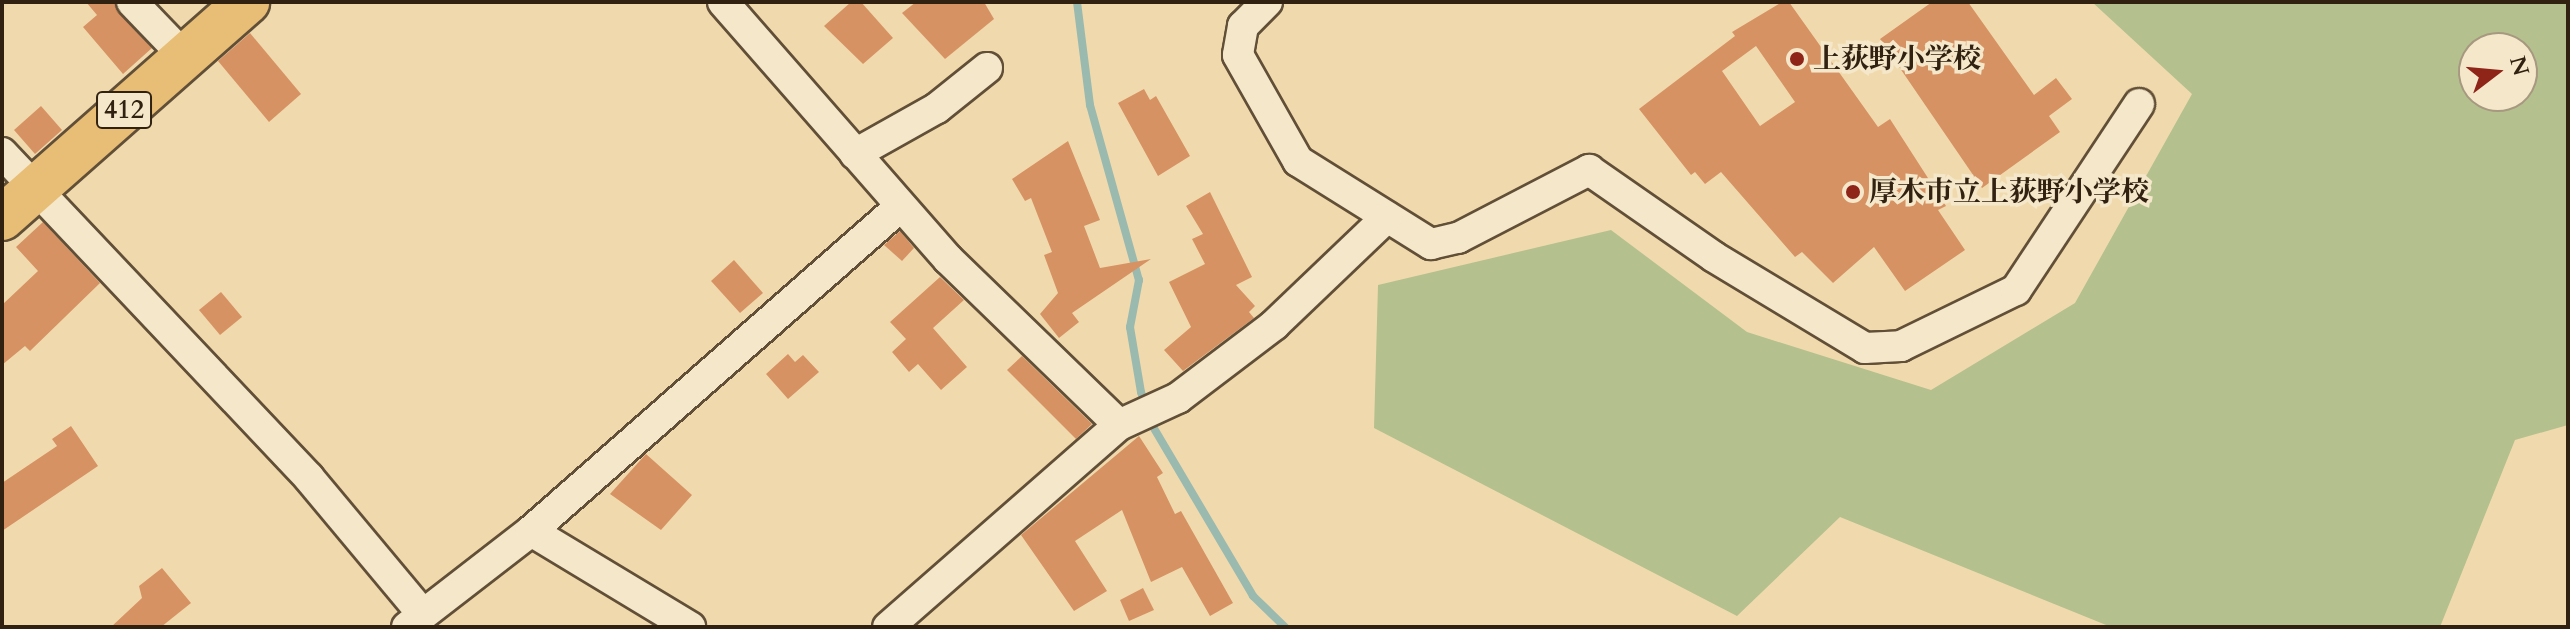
<!DOCTYPE html>
<meta charset="utf-8">
<style>
body{margin:0}
#map{position:relative;width:2570px;height:629px;overflow:hidden;background:#f0daad;font-family:Cardo,"Noto Serif JP",serif}
div>[style]{position:absolute}
[style*='--x']{left:calc(var(--x)*1px);top:calc(var(--y)*1px);width:calc(var(--w)*1px);rotate:calc(var(--a)*1deg)}
.green>*{inset:0;background:#b4c18e}
.stream>*{height:8px;margin:-4px;padding:0 4px;transform-origin:4px;border-radius:4px;background:#9bbaaf}
.building>*{inset:0;background:#d79264}
.roads{filter:drop-shadow(2px 0 #614f37) drop-shadow(-2px 0 #614f37) drop-shadow(0 2px #614f37) drop-shadow(0 -2px #614f37)}
.minor>*{height:30px;margin:-15px;padding:0 15px;transform-origin:15px;border-radius:15px;background:#f5e7ca}
.trunk>*{height:44px;margin:-22px;padding:0 22px;transform-origin:22px;border-radius:22px;background:#e8bd76}
.dots>*{width:22px;height:22px;translate:-50% -50%;box-sizing:border-box;border:4px solid #f5e7ca;border-radius:50%}
span{translate:-50% -50%;white-space:nowrap;text-align:center;line-height:1.15;-webkit-text-stroke:7px #f5e7ca;paint-order:stroke}
.shield-label span{padding:2px 6px;background:#f5e7ca;border:2px solid;border-radius:6px;-webkit-text-stroke-width:0}
.shield-label{font-size:26px;color:#312110;font-weight:700}
.poi-label{font-size:28px;color:#312110;font-weight:700}
.left{translate:0 -50%;text-align:left}
.frame{position:absolute;inset:0;border:4px solid #312110;pointer-events:none}
.north{position:absolute;left:2458px;top:32px;width:80px;height:80px;box-sizing:border-box;background:#f5e7ca;border:2px solid #a79880;border-radius:50%;rotate:74deg;font-size:22px;font-weight:700;line-height:32px;text-align:center;color:#312110}
.north::after{content:'';display:block;margin:auto;width:28px;height:36px;background:#8f2418;clip-path:polygon(50% 0,100% 100%,50% 72%,0 100%)}
</style>
<div id="map">
<div class="green">
<i style="clip-path:polygon(evenodd,2092px 2px,2568px 2px,2568px 425px,2515px 440px,2440px 627px,2111px 627px,1840px 517px,1737px 616px,1374px 428px,1378px 285px,1611px 230px,1747px 332px,1931px 390px,2075px 303px,2192px 94px,2092px 2px,2474px 48px,2522px 48px,2522px 96px,2474px 96px,2474px 48px)"></i>
</div>
<div class="stream">
<i style="--x:1077;--y:2;--w:104;--a:82.8"></i>
<i style="--x:1090;--y:105;--w:182;--a:74.4"></i>
<i style="--x:1139;--y:280;--w:48;--a:100.8"></i>
<i style="--x:1130;--y:327;--w:66;--a:80.4"></i>
<i style="--x:1141;--y:392;--w:35;--a:72"></i>
<i style="--x:1152;--y:425;--w:199;--a:59.4"></i>
<i style="--x:1253;--y:596;--w:45;--a:44.1"></i>
</div>
<div class="building">
<i style="clip-path:polygon(86px 2px,114px 2px,152px 48px,123px 74px,83px 27px,97px 15px)"></i>
<i style="clip-path:polygon(851px 2px,861px 2px,893px 38px,863px 64px,824px 26px)"></i>
<i style="clip-path:polygon(916px 2px,984px 2px,994px 19px,945px 59px,902px 13px)"></i>
<i style="clip-path:polygon(evenodd,1782px 2px,1789px 2px,1878px 127px,1890px 119px,1946px 206px,1938px 210px,1965px 250px,1905px 291px,1874px 247px,1833px 283px,1802px 252px,1795px 257px,1721px 172px,1705px 184px,1695px 172px,1691px 175px,1639px 109px,1735px 36px,1732px 32px,1782px 2px,1756px 46px,1795px 102px,1760px 126px,1722px 71px,1756px 46px)"></i>
<i style="clip-path:polygon(1932px 2px,1968px 2px,2034px 95px,2056px 78px,2072px 99px,2049px 116px,2060px 132px,1982px 188px,1880px 39px)"></i>
<i style="clip-path:polygon(250px 33px,301px 94px,269px 122px,218px 61px)"></i>
<i style="clip-path:polygon(1144px 89px,1150px 100px,1156px 96px,1190px 156px,1158px 176px,1118px 103px)"></i>
<i style="clip-path:polygon(41px 106px,62px 130px,35px 154px,14px 130px)"></i>
<i style="clip-path:polygon(1068px 141px,1100px 220px,1084px 226px,1100px 268px,1151px 259px,1072px 313px,1079px 322px,1059px 338px,1040px 314px,1058px 293px,1044px 255px,1052px 252px,1031px 198px,1025px 201px,1012px 179px)"></i>
<i style="clip-path:polygon(1210px 192px,1252px 277px,1236px 285px,1255px 306px,1249px 312px,1254px 318px,1183px 371px,1164px 350px,1191px 327px,1169px 282px,1205px 264px,1192px 239px,1203px 234px,1186px 206px)"></i>
<i style="clip-path:polygon(43px 222px,100px 283px,30px 351px,25px 346px,2px 365px,2px 305px,38px 271px,16px 247px)"></i>
<i style="clip-path:polygon(900px 231px,914px 248px,902px 261px,884px 245px)"></i>
<i style="clip-path:polygon(734px 260px,763px 293px,740px 313px,711px 281px)"></i>
<i style="clip-path:polygon(940px 277px,964px 300px,933px 328px,967px 367px,941px 390px,918px 364px,909px 372px,892px 352px,906px 339px,890px 322px)"></i>
<i style="clip-path:polygon(221px 292px,242px 317px,220px 335px,199px 310px)"></i>
<i style="clip-path:polygon(788px 354px,795px 362px,803px 355px,819px 372px,788px 399px,766px 374px)"></i>
<i style="clip-path:polygon(1022px 356px,1092px 424px,1076px 439px,1007px 370px)"></i>
<i style="clip-path:polygon(71px 426px,98px 466px,2px 531px,2px 483px,57px 446px,52px 439px)"></i>
<i style="clip-path:polygon(1139px 436px,1163px 473px,1157px 477px,1175px 514px,1181px 511px,1233px 603px,1210px 616px,1182px 567px,1151px 582px,1122px 510px,1075px 541px,1107px 591px,1074px 611px,1021px 535px)"></i>
<i style="clip-path:polygon(646px 454px,692px 495px,661px 530px,610px 494px)"></i>
<i style="clip-path:polygon(162px 568px,191px 603px,161px 627px,111px 627px,142px 598px,139px 586px)"></i>
<i style="clip-path:polygon(1143px 588px,1154px 610px,1129px 621px,1120px 600px)"></i>
</div>
<div class="roads">
<div class="minor">
<i style="--x:132;--y:2;--w:76;--a:46.1"></i>
<i style="--x:723;--y:2;--w:342;--a:48.8"></i>
<i style="--x:948;--y:259;--w:238;--a:44.1"></i>
<i style="--x:1119;--y:425;--w:307;--a:138.8"></i>
<i style="--x:1267;--y:2;--w:34;--a:135"></i>
<i style="--x:1243;--y:26;--w:29;--a:100"></i>
<i style="--x:1238;--y:55;--w:122;--a:60.5"></i>
<i style="--x:1298;--y:161;--w:157;--a:32"></i>
<i style="--x:1431;--y:244;--w:28;--a:-13"></i>
<i style="--x:1458;--y:238;--w:148;--a:-27.4"></i>
<i style="--x:1589;--y:170;--w:152;--a:34.8"></i>
<i style="--x:1714;--y:257;--w:176;--a:31.1"></i>
<i style="--x:1865;--y:348;--w:36;--a:-3"></i>
<i style="--x:1901;--y:346;--w:128;--a:-26"></i>
<i style="--x:2016;--y:290;--w:223;--a:-56.5"></i>
<i style="--x:2;--y:153;--w:447;--a:46.6"></i>
<i style="--x:309;--y:478;--w:175;--a:50.1"></i>
<i style="--x:855;--y:154;--w:94;--a:-29.3"></i>
<i style="--x:937;--y:108;--w:64;--a:-38.7"></i>
<i style="--x:1119;--y:425;--w:65;--a:-24.6"></i>
<i style="--x:1178;--y:398;--w:121;--a:-37.2"></i>
<i style="--x:1274;--y:325;--w:156;--a:-43.7"></i>
<i style="--x:531;--y:531;--w:186;--a:31.1"></i>
<i style="--x:407;--y:627;--w:157;--a:-37.7"></i>
<i style="--x:531;--y:531;--w:492;--a:-41.3"></i>
</div>
<div class="trunk">
<i style="--x:2;--y:218;--w:327;--a:-41.4"></i>
</div>
</div>
<div class="dots">
<i style="left:1797px;top:59px;background:#8f2418"></i>
<i style="left:1853px;top:192px;background:#8f2418"></i>
</div>
<div class="shield-label">
<span style="left:124px;top:110px">412</span>
</div>
<div class="poi-label">
<span class="left" style="left:1813px;top:59px">上荻野小学校</span>
<span class="left" style="left:1869px;top:192px">厚木市立上荻野小学校</span>
</div>
<div class="frame"></div>
<div class="north">N</div>
</div>
